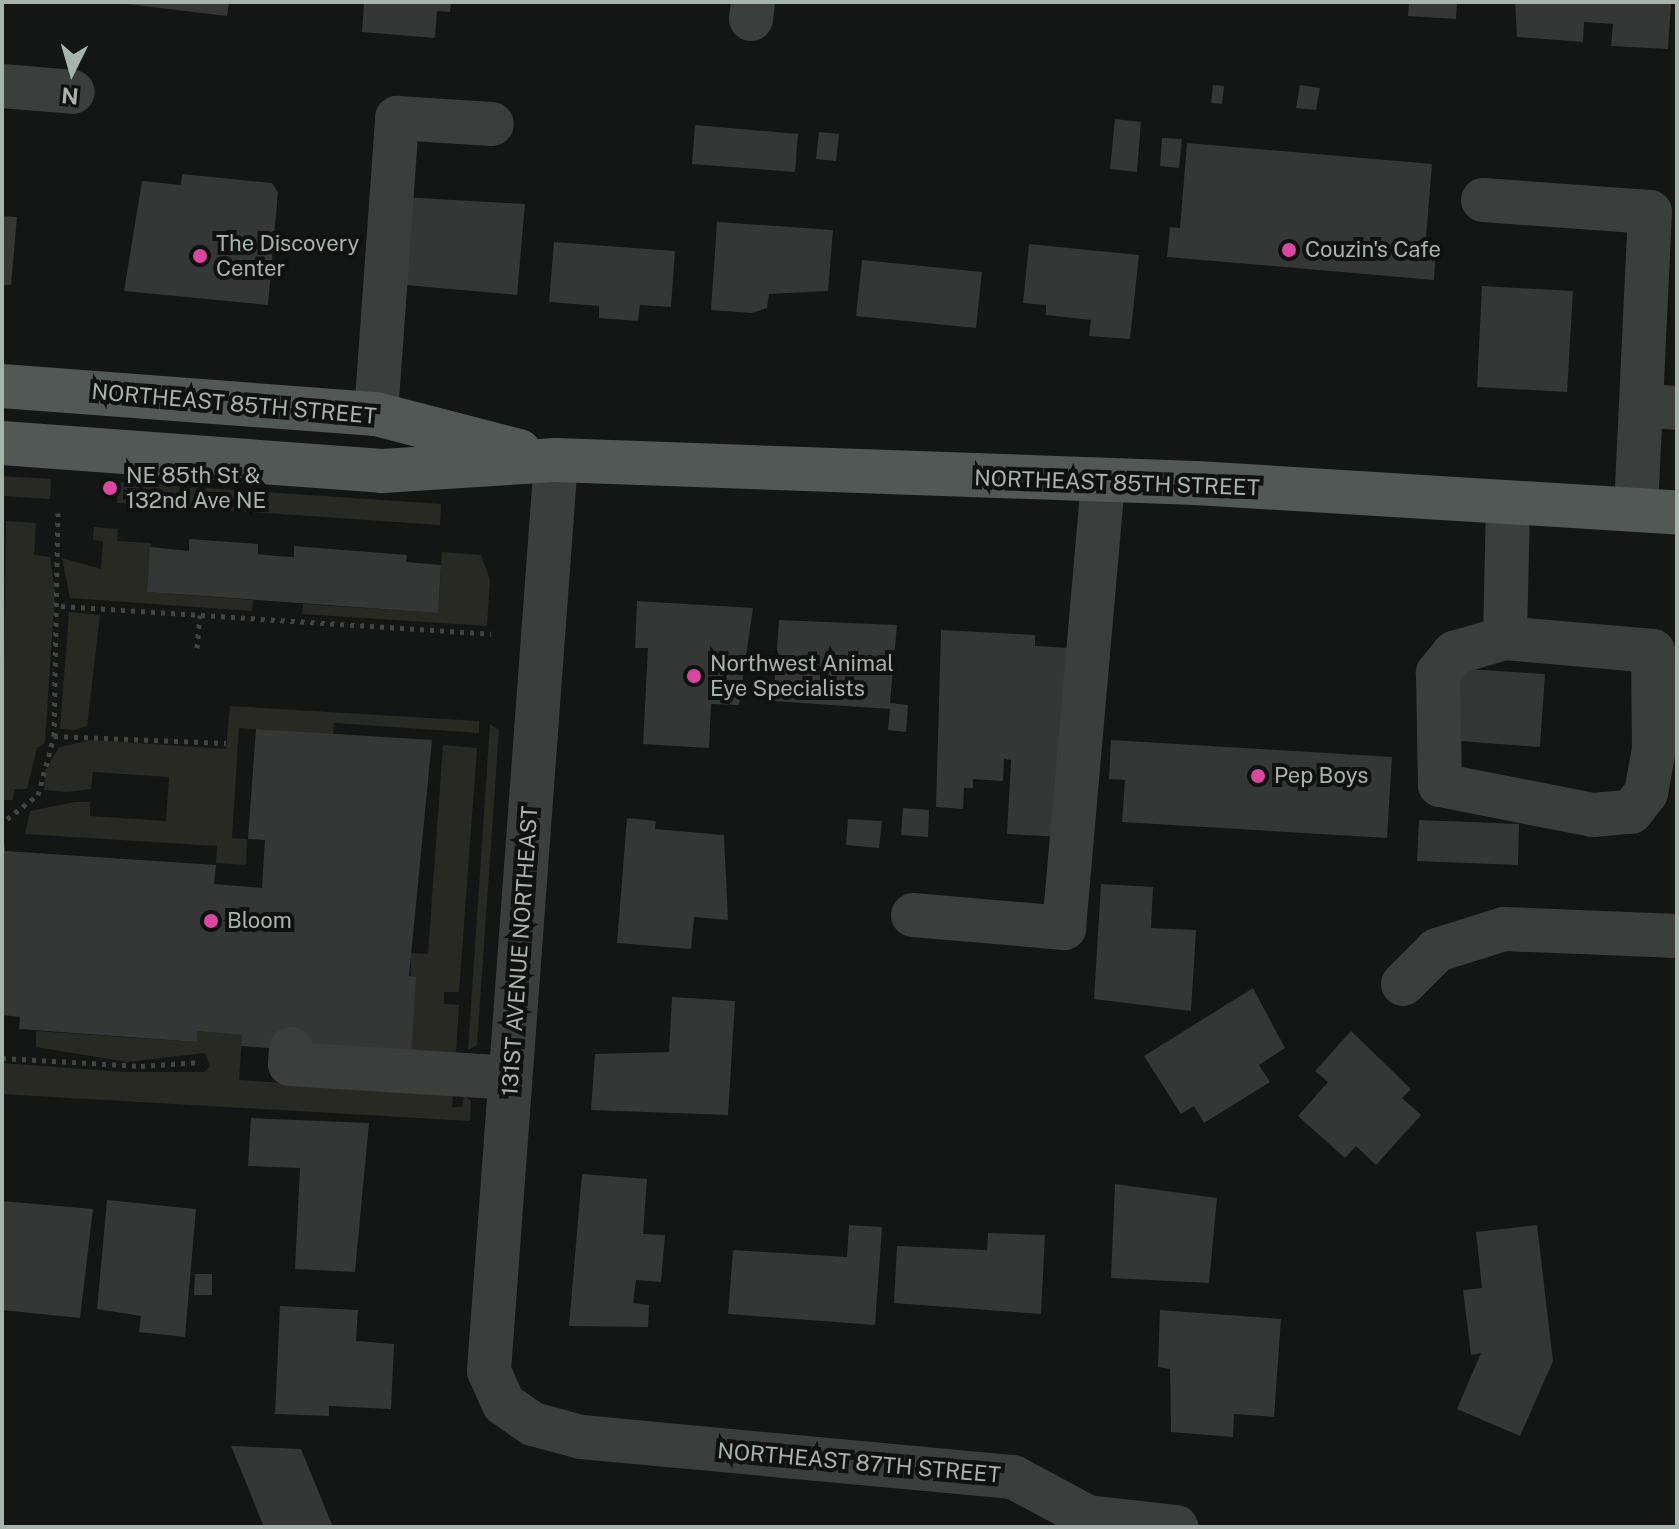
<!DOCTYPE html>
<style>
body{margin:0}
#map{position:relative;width:1679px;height:1529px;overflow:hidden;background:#141515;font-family:"Public Sans",sans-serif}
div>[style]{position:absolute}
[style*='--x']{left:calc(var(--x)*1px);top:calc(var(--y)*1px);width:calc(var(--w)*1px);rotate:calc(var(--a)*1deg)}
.green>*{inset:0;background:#292923}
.building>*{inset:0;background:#343735}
.path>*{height:5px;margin-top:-2.5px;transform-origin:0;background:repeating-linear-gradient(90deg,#3f4642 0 4px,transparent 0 10px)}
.minor>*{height:44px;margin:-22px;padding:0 22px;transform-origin:22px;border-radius:22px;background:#3a3f3d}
.major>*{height:44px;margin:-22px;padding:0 22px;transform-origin:22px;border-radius:22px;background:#525855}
.dots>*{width:22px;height:22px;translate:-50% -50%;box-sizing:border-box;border:4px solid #0f1010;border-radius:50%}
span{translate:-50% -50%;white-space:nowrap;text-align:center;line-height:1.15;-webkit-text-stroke:8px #0f1010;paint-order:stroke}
.poi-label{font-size:22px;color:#a7b4ac}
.left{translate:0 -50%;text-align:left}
.street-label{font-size:22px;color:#a7b4ac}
.frame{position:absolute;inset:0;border:4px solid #a7b4ac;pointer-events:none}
.north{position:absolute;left:32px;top:32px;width:80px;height:80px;-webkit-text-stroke:6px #0f1010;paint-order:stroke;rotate:185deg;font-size:22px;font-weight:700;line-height:32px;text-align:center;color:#a7b4ac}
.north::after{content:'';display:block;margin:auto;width:28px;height:36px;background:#a7b4ac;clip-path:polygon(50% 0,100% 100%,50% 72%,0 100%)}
</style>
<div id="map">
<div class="green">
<i style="clip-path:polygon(2px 476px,51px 479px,50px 499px,2px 496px)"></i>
<i style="clip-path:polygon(118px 482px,441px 504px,440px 525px,117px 503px)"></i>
<i style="clip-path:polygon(6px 521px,36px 523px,34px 555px,50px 557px,55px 591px,45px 743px,37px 748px,27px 789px,14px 789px,13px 800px,2px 800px)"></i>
<i style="clip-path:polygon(94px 527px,118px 529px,117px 541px,151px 543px,147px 592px,253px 600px,252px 611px,70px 598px,62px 558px,101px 569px,103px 541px,93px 540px)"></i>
<i style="clip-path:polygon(442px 552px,481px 555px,490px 580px,487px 626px,302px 614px,303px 604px,438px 613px)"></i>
<i style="clip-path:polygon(69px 612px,100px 615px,87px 726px,75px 730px,60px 729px)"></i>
<i style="clip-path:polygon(230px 706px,479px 721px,479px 733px,334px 723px,333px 735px,239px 728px,232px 838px,247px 839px,246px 865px,216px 863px,217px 846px,25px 834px,30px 811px,75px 802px,90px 802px,90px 816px,166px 821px,169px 777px,93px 772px,91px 789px,67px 792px,44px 790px,45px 771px,59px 747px,92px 740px,226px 749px)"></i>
<i style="clip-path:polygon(490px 724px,499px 730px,477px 1045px,468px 1050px)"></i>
<i style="clip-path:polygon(443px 745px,477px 748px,459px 992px,444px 992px,444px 1004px,459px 1005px,456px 1053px,411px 1050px,411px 953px,428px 954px)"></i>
<i style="clip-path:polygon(36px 1031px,196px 1042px,197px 1031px,242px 1035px,239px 1080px,453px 1094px,452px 1107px,462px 1107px,464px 1095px,471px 1101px,470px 1121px,2px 1094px,2px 1063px,125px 1072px,204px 1072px,210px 1066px,205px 1053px,127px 1062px,36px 1047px)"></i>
</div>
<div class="building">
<i style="clip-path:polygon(110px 2px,229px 2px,227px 16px)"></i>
<i style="clip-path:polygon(364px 2px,451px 2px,450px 12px,437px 11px,435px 38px,362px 32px)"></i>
<i style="clip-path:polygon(1409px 2px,1457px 2px,1456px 19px,1408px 16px)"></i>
<i style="clip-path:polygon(1515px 2px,1671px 2px,1668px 49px,1611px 46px,1613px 24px,1584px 22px,1583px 42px,1517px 37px)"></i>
<i style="clip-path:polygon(1213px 85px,1224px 86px,1222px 104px,1211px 103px)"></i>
<i style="clip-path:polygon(1300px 85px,1320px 88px,1316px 110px,1296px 108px)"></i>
<i style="clip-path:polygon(1115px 119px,1141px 122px,1137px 172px,1110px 169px)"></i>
<i style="clip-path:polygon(695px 125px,798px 134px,795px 172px,692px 164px)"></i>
<i style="clip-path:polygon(819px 132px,839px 134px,836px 161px,816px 159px)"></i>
<i style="clip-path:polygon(1162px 138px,1182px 139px,1179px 168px,1160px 166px)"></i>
<i style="clip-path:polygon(1187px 143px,1432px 164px,1425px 250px,1436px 251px,1434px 280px,1167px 257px,1170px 227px,1180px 228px)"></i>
<i style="clip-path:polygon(182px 174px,272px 183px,278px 192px,268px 305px,124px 291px,142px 181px,181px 185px)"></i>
<i style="clip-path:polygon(402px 197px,525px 204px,517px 295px,394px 284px)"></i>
<i style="clip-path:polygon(2px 216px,17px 217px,11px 285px,2px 285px)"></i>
<i style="clip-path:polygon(717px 222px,833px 230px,828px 291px,769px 294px,767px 308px,752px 313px,711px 310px)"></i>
<i style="clip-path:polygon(554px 242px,675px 251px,671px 307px,640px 305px,638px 321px,599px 318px,599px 306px,549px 302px)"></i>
<i style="clip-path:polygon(1029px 244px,1139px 255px,1130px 339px,1089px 336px,1091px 320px,1046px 315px,1046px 305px,1023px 303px)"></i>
<i style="clip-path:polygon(862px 260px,982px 272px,976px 328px,856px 316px)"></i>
<i style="clip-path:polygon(1482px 286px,1573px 291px,1567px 392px,1477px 387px)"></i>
<i style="clip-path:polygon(189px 539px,258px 544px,258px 554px,276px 556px,294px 557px,294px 546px,407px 555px,406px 562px,441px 565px,438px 613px,147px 592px,150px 547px,189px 551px)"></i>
<i style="clip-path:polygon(637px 601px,753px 608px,739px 705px,711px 704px,709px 748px,643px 744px,648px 648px,635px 648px)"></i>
<i style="clip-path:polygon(779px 620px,897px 625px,890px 703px,908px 705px,906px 732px,888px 730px,890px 709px,773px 701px)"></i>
<i style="clip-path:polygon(941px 630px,1035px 635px,1035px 646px,1071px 648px,1061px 837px,1007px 834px,1011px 760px,1004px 759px,1003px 781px,973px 779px,973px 788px,964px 788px,963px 809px,936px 807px)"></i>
<i style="clip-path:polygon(1450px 668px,1545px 674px,1540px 747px,1445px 740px)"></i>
<i style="clip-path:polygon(256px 729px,432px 740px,409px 976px,416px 977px,411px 1058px,241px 1046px,242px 1035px,197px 1031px,197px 1042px,19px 1029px,20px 1017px,2px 1015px,2px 818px,5px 851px,216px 865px,214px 884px,262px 888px,265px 840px,248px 839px)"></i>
<i style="clip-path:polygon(1111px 740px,1392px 757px,1387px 838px,1122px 822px,1125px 780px,1109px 779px)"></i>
<i style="clip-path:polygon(903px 808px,929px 810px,928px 837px,901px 835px)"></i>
<i style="clip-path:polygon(627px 818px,656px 821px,655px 829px,724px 835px,728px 920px,694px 917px,691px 949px,617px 943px)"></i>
<i style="clip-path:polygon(848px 819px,882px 821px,879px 848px,846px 845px)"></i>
<i style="clip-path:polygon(1419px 820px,1519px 824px,1518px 865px,1417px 861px)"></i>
<i style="clip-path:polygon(1101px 884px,1153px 887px,1151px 928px,1196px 930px,1191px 1011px,1094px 999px)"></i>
<i style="clip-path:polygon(1253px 988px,1285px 1048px,1259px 1065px,1270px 1082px,1204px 1123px,1194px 1106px,1181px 1114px,1144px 1056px)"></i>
<i style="clip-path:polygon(672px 997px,735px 1001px,728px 1115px,591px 1110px,595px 1054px,669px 1052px)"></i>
<i style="clip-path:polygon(1351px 1031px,1411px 1089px,1402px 1098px,1421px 1115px,1376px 1165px,1356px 1146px,1345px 1158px,1298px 1116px,1328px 1082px,1315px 1071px)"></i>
<i style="clip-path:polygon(251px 1118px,369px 1123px,355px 1272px,295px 1269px,300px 1168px,248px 1166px)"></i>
<i style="clip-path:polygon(582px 1174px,647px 1179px,643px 1234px,665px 1235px,661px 1282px,636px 1280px,633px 1303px,649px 1305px,648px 1327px,569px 1326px)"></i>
<i style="clip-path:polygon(1115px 1184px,1217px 1198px,1209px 1283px,1111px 1278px)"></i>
<i style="clip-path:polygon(107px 1200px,196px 1209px,185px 1337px,139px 1332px,141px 1316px,97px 1309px)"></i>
<i style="clip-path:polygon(2px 1201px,93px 1209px,80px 1318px,2px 1310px)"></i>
<i style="clip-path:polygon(849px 1225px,882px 1227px,875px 1325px,728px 1314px,733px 1250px,847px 1257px)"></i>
<i style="clip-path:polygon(1537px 1225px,1553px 1361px,1520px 1436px,1457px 1409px,1481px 1353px,1471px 1355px,1463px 1290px,1482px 1288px,1476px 1232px)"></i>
<i style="clip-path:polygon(988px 1233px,1045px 1235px,1041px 1314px,894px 1303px,897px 1246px,987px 1250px)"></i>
<i style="clip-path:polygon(195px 1274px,212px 1274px,212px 1295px,194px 1295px)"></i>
<i style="clip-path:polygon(280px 1306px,358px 1310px,356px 1341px,394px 1344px,391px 1409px,329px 1406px,329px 1416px,275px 1414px)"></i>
<i style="clip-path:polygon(1160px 1310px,1281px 1319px,1274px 1417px,1234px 1414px,1233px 1437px,1171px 1432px,1170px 1369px,1158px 1367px)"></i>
<i style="clip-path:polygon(231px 1446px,301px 1449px,333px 1527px,264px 1527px)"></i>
</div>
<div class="path">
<i style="--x:61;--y:606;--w:431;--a:3.7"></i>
<i style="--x:197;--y:648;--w:33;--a:-85"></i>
<i style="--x:54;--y:736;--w:172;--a:2.3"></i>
<i style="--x:7;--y:819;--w:39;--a:-38"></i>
<i style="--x:38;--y:795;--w:61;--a:-74.8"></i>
<i style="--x:54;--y:736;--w:223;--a:-89"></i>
<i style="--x:2;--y:1058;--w:139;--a:3.3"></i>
<i style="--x:141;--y:1066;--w:60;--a:-3.8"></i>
</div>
<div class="minor">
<i style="--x:751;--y:19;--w:17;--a:-83"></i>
<i style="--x:2;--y:86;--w:71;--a:4.8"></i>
<i style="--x:1483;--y:200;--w:167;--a:4.1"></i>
<i style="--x:1650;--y:212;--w:298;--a:92.7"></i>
<i style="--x:1641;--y:406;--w:36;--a:3"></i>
<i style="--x:376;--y:414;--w:297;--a:-85.9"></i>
<i style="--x:397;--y:118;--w:95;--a:3.6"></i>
<i style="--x:556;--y:460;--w:913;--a:94.21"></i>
<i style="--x:489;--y:1371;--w:36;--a:66"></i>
<i style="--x:504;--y:1404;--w:35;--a:35"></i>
<i style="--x:533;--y:1424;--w:50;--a:15.2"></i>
<i style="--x:581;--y:1437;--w:434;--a:5.3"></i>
<i style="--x:1013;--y:1477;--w:85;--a:28.1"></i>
<i style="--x:1088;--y:1517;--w:89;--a:6.5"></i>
<i style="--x:1505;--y:638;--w:53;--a:163.6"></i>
<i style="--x:1454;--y:653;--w:26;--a:129"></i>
<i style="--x:1438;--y:673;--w:112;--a:89"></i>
<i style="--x:1440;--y:785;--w:156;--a:11.1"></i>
<i style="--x:1593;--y:815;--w:38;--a:-5"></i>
<i style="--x:1631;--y:812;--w:24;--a:-52"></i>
<i style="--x:1646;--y:793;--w:45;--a:-79.7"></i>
<i style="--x:1654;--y:749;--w:98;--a:-90.6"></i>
<i style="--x:1653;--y:651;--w:149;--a:-175"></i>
<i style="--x:1505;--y:638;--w:135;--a:-88.7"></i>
<i style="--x:913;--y:915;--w:152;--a:4.9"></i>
<i style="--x:1064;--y:928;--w:447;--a:-85"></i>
<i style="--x:1403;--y:984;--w:48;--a:-45"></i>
<i style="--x:1437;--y:950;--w:70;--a:-17.4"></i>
<i style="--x:1504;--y:929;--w:173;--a:2.3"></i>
<i style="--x:291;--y:1049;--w:15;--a:94"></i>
<i style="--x:290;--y:1064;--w:220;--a:3.6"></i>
</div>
<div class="major">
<i style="--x:2;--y:386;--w:375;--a:4.3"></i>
<i style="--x:376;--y:414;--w:148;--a:14.5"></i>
<i style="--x:2;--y:443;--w:381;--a:4.2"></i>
<i style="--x:382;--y:471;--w:174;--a:-3.6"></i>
<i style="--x:556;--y:460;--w:640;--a:2.06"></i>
<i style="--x:1196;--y:483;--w:482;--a:3.5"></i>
</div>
<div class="dots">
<i style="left:1289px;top:250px;background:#da47a1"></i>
<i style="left:200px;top:256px;background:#da47a1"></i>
<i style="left:110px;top:488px;background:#da47a1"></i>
<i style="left:694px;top:676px;background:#da47a1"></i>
<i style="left:1258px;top:776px;background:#da47a1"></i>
<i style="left:211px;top:921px;background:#da47a1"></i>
</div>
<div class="poi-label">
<span class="left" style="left:216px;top:256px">The Discovery<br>Center</span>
<span class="left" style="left:1305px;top:250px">Couzin's Cafe</span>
<span class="left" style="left:126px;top:488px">NE 85th St &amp;<br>132nd Ave NE</span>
<span class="left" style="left:710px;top:676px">Northwest Animal<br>Eye Specialists</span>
<span class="left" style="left:1274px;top:776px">Pep Boys</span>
<span class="left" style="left:227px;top:921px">Bloom</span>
</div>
<div class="street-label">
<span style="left:234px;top:404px;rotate:5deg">NORTHEAST 85TH STREET</span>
<span style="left:1117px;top:483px;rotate:2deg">NORTHEAST 85TH STREET</span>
<span style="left:520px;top:951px;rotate:-86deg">131ST AVENUE NORTHEAST</span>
<span style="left:859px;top:1463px;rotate:5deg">NORTHEAST 87TH STREET</span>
</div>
<div class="frame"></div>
<div class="north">N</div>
</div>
